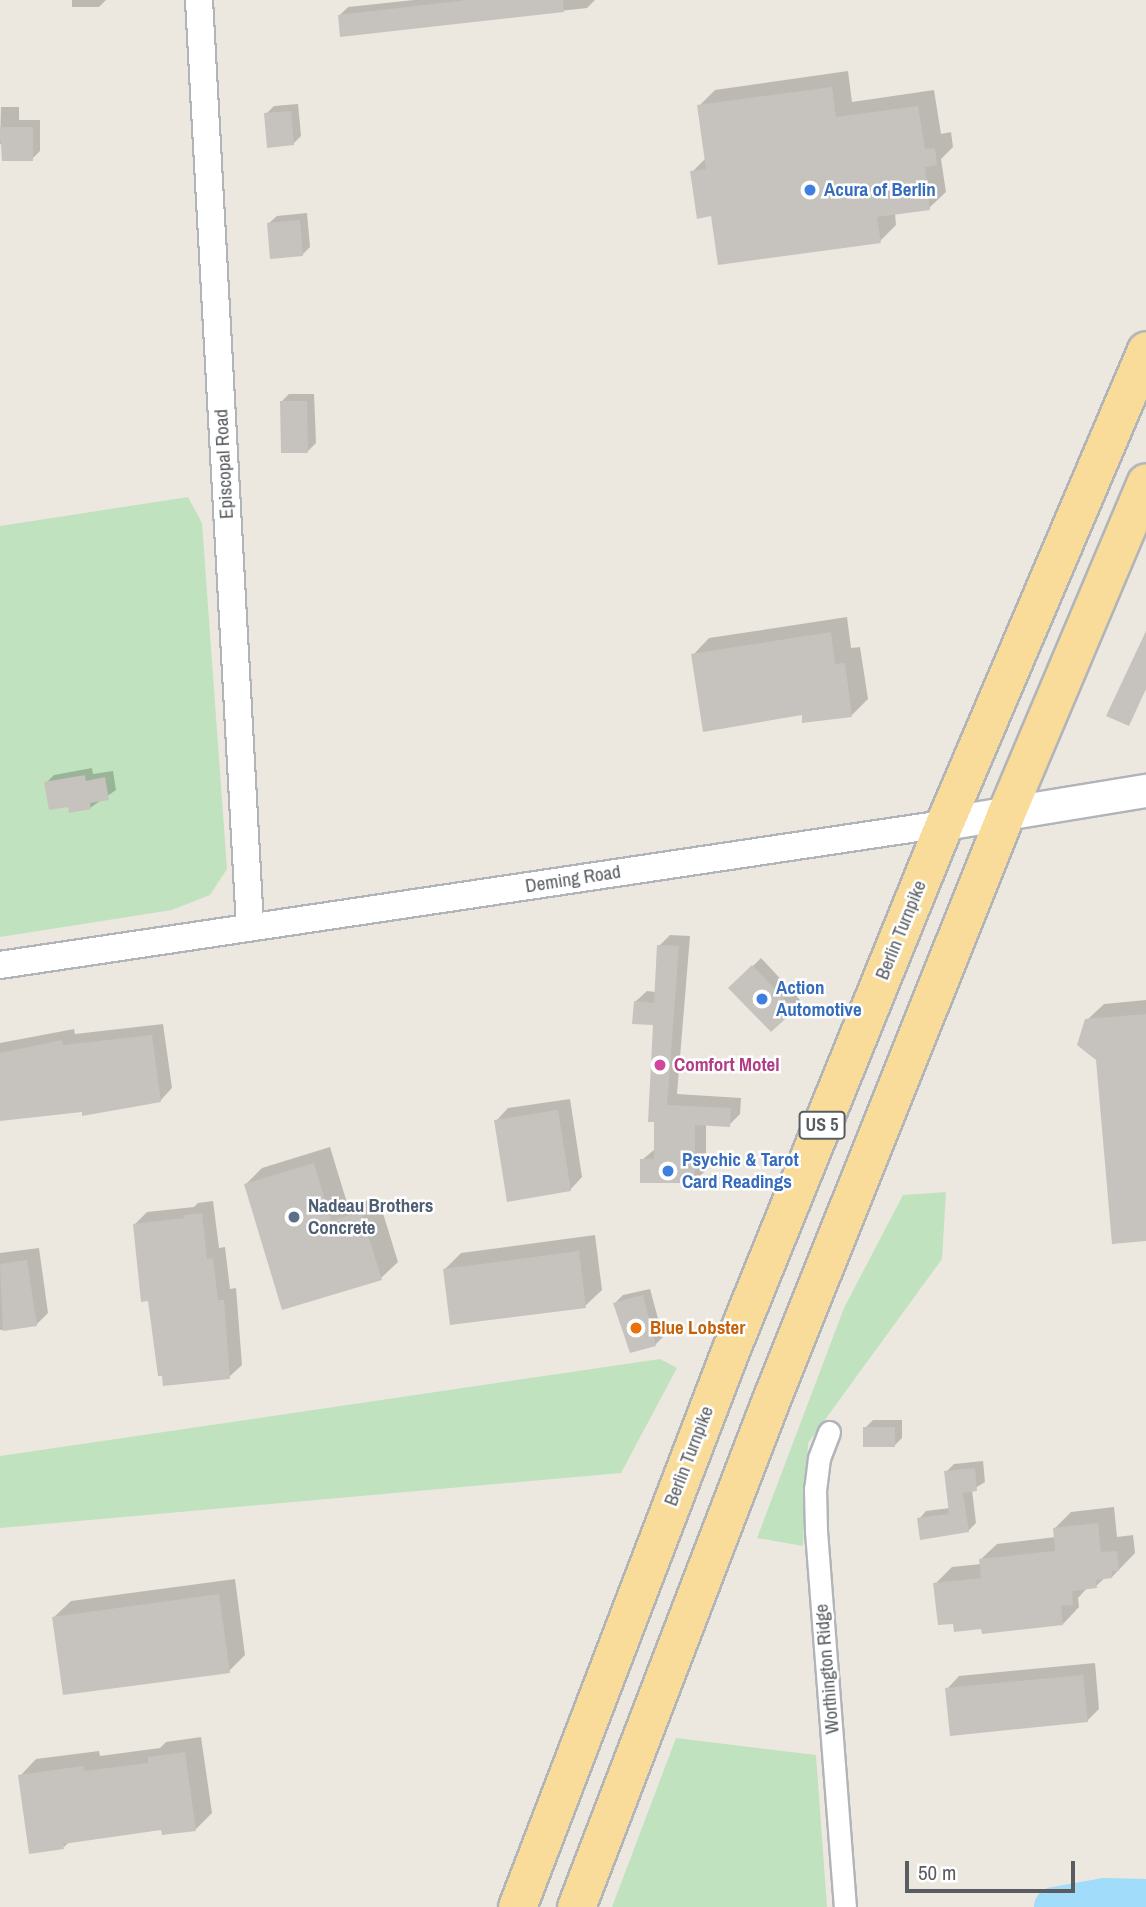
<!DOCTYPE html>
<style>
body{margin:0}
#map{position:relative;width:1146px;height:1907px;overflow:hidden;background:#ece8e0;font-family:"Archivo Narrow",sans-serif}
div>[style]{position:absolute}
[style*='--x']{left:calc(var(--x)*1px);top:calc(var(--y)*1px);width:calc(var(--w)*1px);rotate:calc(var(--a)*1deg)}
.green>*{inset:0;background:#c1e2be}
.shadow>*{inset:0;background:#0003}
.river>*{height:40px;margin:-20px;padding:0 20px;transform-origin:20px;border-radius:20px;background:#a1dcfb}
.building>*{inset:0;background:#c6c3be}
.roads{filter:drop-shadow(2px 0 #b1b4b8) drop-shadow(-2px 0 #b1b4b8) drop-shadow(0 2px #b1b4b8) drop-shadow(0 -2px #b1b4b8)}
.minor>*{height:21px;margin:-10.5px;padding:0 10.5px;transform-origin:10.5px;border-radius:10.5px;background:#fff}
.tertiary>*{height:26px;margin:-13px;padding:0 13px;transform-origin:13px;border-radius:13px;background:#fff}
.secondary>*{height:32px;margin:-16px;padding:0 16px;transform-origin:16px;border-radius:16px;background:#fff}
.trunk>*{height:37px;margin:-18.5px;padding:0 18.5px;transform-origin:18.5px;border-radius:18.5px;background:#f9dc99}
.dots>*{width:19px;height:19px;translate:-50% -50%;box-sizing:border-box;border:4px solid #fff;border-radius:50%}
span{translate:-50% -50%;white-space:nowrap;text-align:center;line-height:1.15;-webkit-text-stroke:5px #fff;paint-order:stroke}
.shield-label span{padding:2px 5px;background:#fff;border:2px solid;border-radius:5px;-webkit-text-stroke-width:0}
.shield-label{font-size:18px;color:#595d61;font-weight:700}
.shop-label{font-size:19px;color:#366cbe;font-weight:700}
.left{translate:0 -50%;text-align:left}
.street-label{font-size:19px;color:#595d61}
.hotel-label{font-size:19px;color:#b23c85;font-weight:700}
.service-label{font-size:19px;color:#4e5e75;font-weight:700}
.food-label{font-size:19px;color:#c56008;font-weight:700}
.scale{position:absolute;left:905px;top:1861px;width:170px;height:32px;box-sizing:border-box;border:4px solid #595d61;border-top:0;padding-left:9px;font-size:21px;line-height:24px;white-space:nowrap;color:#595d61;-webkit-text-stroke:5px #fff;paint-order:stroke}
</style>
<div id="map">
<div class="green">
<i style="clip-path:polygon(188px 497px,202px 523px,227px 869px,210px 895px,172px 910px,0 937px,0 526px)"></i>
<i style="clip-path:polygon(946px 1192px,942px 1259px,808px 1443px,803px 1546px,757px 1538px,844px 1308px,903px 1195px)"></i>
<i style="clip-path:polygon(660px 1359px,677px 1368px,621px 1473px,0 1528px,0 1456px)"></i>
<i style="clip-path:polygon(676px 1738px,816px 1755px,827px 1907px,612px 1907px)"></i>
</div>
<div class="shadow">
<i style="clip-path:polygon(72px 0,106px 0,99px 7px,72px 7px)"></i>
<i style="clip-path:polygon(414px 0,595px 0,587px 8px,342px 35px,340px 15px,348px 7px)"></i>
<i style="clip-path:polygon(848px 71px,852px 102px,934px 90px,941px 134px,951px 132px,953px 147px,941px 159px,946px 192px,929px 208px,895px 213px,896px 225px,880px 241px,713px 214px,692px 172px,706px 158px,699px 106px,715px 90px)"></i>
<i style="clip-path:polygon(298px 104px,301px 136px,293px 144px,266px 114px,274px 106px)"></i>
<i style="clip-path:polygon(1px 107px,19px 107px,19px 120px,40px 120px,40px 151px,32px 159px,0 144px)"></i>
<i style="clip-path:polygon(307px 213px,310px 247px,302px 255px,269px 223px,277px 216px)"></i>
<i style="clip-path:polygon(289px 394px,314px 394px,316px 443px,308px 451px,281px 402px)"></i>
<i style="clip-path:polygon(847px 617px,851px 648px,860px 647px,868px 699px,852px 715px,803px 713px,693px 655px,709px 638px)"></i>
<i style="clip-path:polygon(92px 768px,93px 774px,113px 771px,116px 790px,90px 808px,69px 805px,46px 783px,54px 775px)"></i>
<i style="clip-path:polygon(670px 935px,690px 936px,677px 1094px,741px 1098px,740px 1114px,729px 1125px,706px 1123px,706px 1170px,694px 1182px,642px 1160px,655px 1149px,655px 1023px,635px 1002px,647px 991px,656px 992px,659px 946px)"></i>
<i style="clip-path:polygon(761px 958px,801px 1001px,771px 1030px,731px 988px)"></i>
<i style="clip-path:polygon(1146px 1000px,1146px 1239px,1087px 1020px,1104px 1004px)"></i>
<i style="clip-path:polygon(163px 1024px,172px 1088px,160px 1101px,0 1115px,0 1043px,74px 1029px,75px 1034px)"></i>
<i style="clip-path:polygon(570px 1099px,582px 1177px,570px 1190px,496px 1121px,508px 1108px)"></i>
<i style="clip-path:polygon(330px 1147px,348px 1206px,378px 1197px,398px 1262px,381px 1278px,246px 1184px,262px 1168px)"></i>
<i style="clip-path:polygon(213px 1201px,219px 1248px,225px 1247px,230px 1289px,236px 1288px,242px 1365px,229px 1377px,149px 1299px,134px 1225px,147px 1212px,194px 1207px,198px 1203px)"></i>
<i style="clip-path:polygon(595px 1235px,602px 1290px,585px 1306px,445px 1269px,461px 1253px)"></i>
<i style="clip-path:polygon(39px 1248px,48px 1313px,36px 1325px,0 1330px,0 1253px)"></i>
<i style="clip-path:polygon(650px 1289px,663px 1337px,655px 1345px,615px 1303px,623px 1295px)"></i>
<i style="clip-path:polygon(873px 1420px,902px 1420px,902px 1438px,894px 1446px,865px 1428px)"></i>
<i style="clip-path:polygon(983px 1461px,985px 1482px,972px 1490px,976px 1523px,968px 1531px,919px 1519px,926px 1511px,950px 1508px,946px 1472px,954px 1464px)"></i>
<i style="clip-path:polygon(1114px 1507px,1117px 1537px,1133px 1535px,1135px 1553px,1112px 1577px,1106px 1577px,1096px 1586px,1088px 1587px,1078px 1598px,1079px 1607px,1063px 1624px,983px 1627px,955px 1622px,935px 1584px,952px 1567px,981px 1564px,980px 1560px,997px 1544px,1056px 1537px,1055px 1528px,1071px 1512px)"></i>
<i style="clip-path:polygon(235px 1579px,245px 1655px,229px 1671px,54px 1617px,71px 1601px)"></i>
<i style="clip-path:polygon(1095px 1663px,1099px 1709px,1087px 1721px,947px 1689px,959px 1676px)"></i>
<i style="clip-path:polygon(201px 1737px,212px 1813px,196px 1829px,162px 1828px,70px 1841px,64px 1847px,20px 1776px,36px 1759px,99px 1751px,100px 1756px,160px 1748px,166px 1742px)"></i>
</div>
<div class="river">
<i style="--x:1054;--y:1907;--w:52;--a:-10"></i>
<i style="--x:1105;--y:1898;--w:41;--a:1.4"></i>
</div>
<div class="building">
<i style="clip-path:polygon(467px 0,563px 0,564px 12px,340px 37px,338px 15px)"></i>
<i style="clip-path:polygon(832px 87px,836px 117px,918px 106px,925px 149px,935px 148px,937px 165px,925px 167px,930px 210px,877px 217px,881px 243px,718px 265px,711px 216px,697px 219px,690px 171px,706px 169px,697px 105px)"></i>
<i style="clip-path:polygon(291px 111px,294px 145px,267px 148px,264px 113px)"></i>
<i style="clip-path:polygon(0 127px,33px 127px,33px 161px,2px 161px)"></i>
<i style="clip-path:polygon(300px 220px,303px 256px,270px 259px,267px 223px)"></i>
<i style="clip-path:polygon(280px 401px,307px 401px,308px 453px,281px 453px)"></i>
<i style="clip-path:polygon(1146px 631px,1146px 689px,1129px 726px,1106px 716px)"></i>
<i style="clip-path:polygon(831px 632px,835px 664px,845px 663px,852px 717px,802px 723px,802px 715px,703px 732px,691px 654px)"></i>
<i style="clip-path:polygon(85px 775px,86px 781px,105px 777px,109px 800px,90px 803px,91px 809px,69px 813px,68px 807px,49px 810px,44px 782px)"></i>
<i style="clip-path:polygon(657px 945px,679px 946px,667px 1105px,731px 1108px,730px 1127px,695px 1125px,695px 1183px,640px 1183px,640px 1159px,654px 1159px,654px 1122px,648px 1122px,653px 1025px,632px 1024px,634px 1001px,654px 1003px)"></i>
<i style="clip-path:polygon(752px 965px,795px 1010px,771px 1032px,728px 988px)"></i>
<i style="clip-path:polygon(1146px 1014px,1146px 1241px,1112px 1244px,1096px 1060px,1077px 1045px,1085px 1019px)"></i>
<i style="clip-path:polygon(152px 1035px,161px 1102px,82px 1116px,82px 1112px,0 1121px,0 1053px,62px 1040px,63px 1045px)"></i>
<i style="clip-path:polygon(558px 1110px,571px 1191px,507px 1202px,494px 1120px)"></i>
<i style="clip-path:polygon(314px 1163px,331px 1221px,361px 1212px,382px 1280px,282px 1310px,244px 1184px)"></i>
<i style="clip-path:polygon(202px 1213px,207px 1259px,213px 1258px,218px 1300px,224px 1300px,230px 1379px,163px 1386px,162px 1376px,158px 1376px,148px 1301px,141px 1302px,133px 1224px,184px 1218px,184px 1215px)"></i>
<i style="clip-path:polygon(579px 1251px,586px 1308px,450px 1325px,443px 1269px)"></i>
<i style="clip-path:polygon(27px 1260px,37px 1326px,3px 1331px,0 1264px)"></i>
<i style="clip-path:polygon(643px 1295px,656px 1346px,630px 1353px,613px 1303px)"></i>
<i style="clip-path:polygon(863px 1427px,895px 1427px,895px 1447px,863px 1447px)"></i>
<i style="clip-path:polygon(975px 1468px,977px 1491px,963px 1493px,969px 1532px,920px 1540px,917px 1518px,949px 1514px,944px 1471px)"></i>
<i style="clip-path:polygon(1098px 1523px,1101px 1552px,1117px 1551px,1119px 1571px,1112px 1571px,1112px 1578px,1096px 1580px,1097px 1588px,1072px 1591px,1073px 1605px,1061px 1606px,1063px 1625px,982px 1634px,981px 1629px,954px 1632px,953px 1624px,938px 1625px,933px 1583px,981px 1578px,979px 1559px,1055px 1551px,1053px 1528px)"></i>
<i style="clip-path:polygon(219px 1594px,230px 1673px,63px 1695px,52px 1617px)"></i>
<i style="clip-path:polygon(1083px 1675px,1088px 1722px,950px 1736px,945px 1688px)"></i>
<i style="clip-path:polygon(185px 1752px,196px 1831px,162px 1835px,161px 1830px,63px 1844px,64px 1849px,29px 1854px,18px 1775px,83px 1766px,84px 1771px,148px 1763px,148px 1757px)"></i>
</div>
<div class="roads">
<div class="minor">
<i style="--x:829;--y:1432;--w:28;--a:111"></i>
<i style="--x:819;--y:1458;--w:31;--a:97"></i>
<i style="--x:815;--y:1489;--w:42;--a:88.6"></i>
<i style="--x:816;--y:1531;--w:377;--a:85.6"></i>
</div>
<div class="tertiary">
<i style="--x:199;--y:0;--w:928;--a:86.85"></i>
<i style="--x:0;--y:965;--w:954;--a:-8.5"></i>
</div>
<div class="secondary">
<i style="--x:944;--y:824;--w:205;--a:-9.3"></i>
</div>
<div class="trunk">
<i style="--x:517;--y:1907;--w:595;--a:-69.04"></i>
<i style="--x:730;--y:1351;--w:569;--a:-67.9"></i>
<i style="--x:944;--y:824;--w:515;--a:-66.92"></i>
<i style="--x:576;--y:1907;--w:546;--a:-68.98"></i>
<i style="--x:772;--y:1397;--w:629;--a:-68.16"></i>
<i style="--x:1006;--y:813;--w:359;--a:-67.1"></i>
</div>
</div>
<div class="dots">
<i style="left:810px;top:190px;background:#3f7fe0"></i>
<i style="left:762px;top:999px;background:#3f7fe0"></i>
<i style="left:660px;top:1065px;background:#d1479c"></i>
<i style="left:668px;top:1171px;background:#3f7fe0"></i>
<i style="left:294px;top:1217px;background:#5c6f8a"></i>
<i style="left:636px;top:1328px;background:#e8710a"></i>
</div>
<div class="shield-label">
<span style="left:822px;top:1125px">US 5</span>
</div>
<div class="shop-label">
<span class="left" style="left:824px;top:190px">Acura of Berlin</span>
<span class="left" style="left:776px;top:999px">Action<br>Automotive</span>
<span class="left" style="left:682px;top:1171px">Psychic &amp; Tarot<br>Card Readings</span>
</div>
<div class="street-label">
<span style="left:224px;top:464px;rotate:-93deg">Episcopal Road</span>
<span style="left:573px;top:879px;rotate:-9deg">Deming Road</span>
<span style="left:901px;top:930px;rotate:-68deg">Berlin Turnpike</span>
<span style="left:689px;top:1456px;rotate:-69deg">Berlin Turnpike</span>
<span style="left:827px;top:1669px;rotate:-95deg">Worthington Ridge</span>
</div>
<div class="hotel-label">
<span class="left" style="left:674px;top:1065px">Comfort Motel</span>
</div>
<div class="service-label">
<span class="left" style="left:308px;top:1217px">Nadeau Brothers<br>Concrete</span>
</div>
<div class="food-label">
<span class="left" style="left:650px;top:1328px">Blue Lobster</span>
</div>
<div class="scale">50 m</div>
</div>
